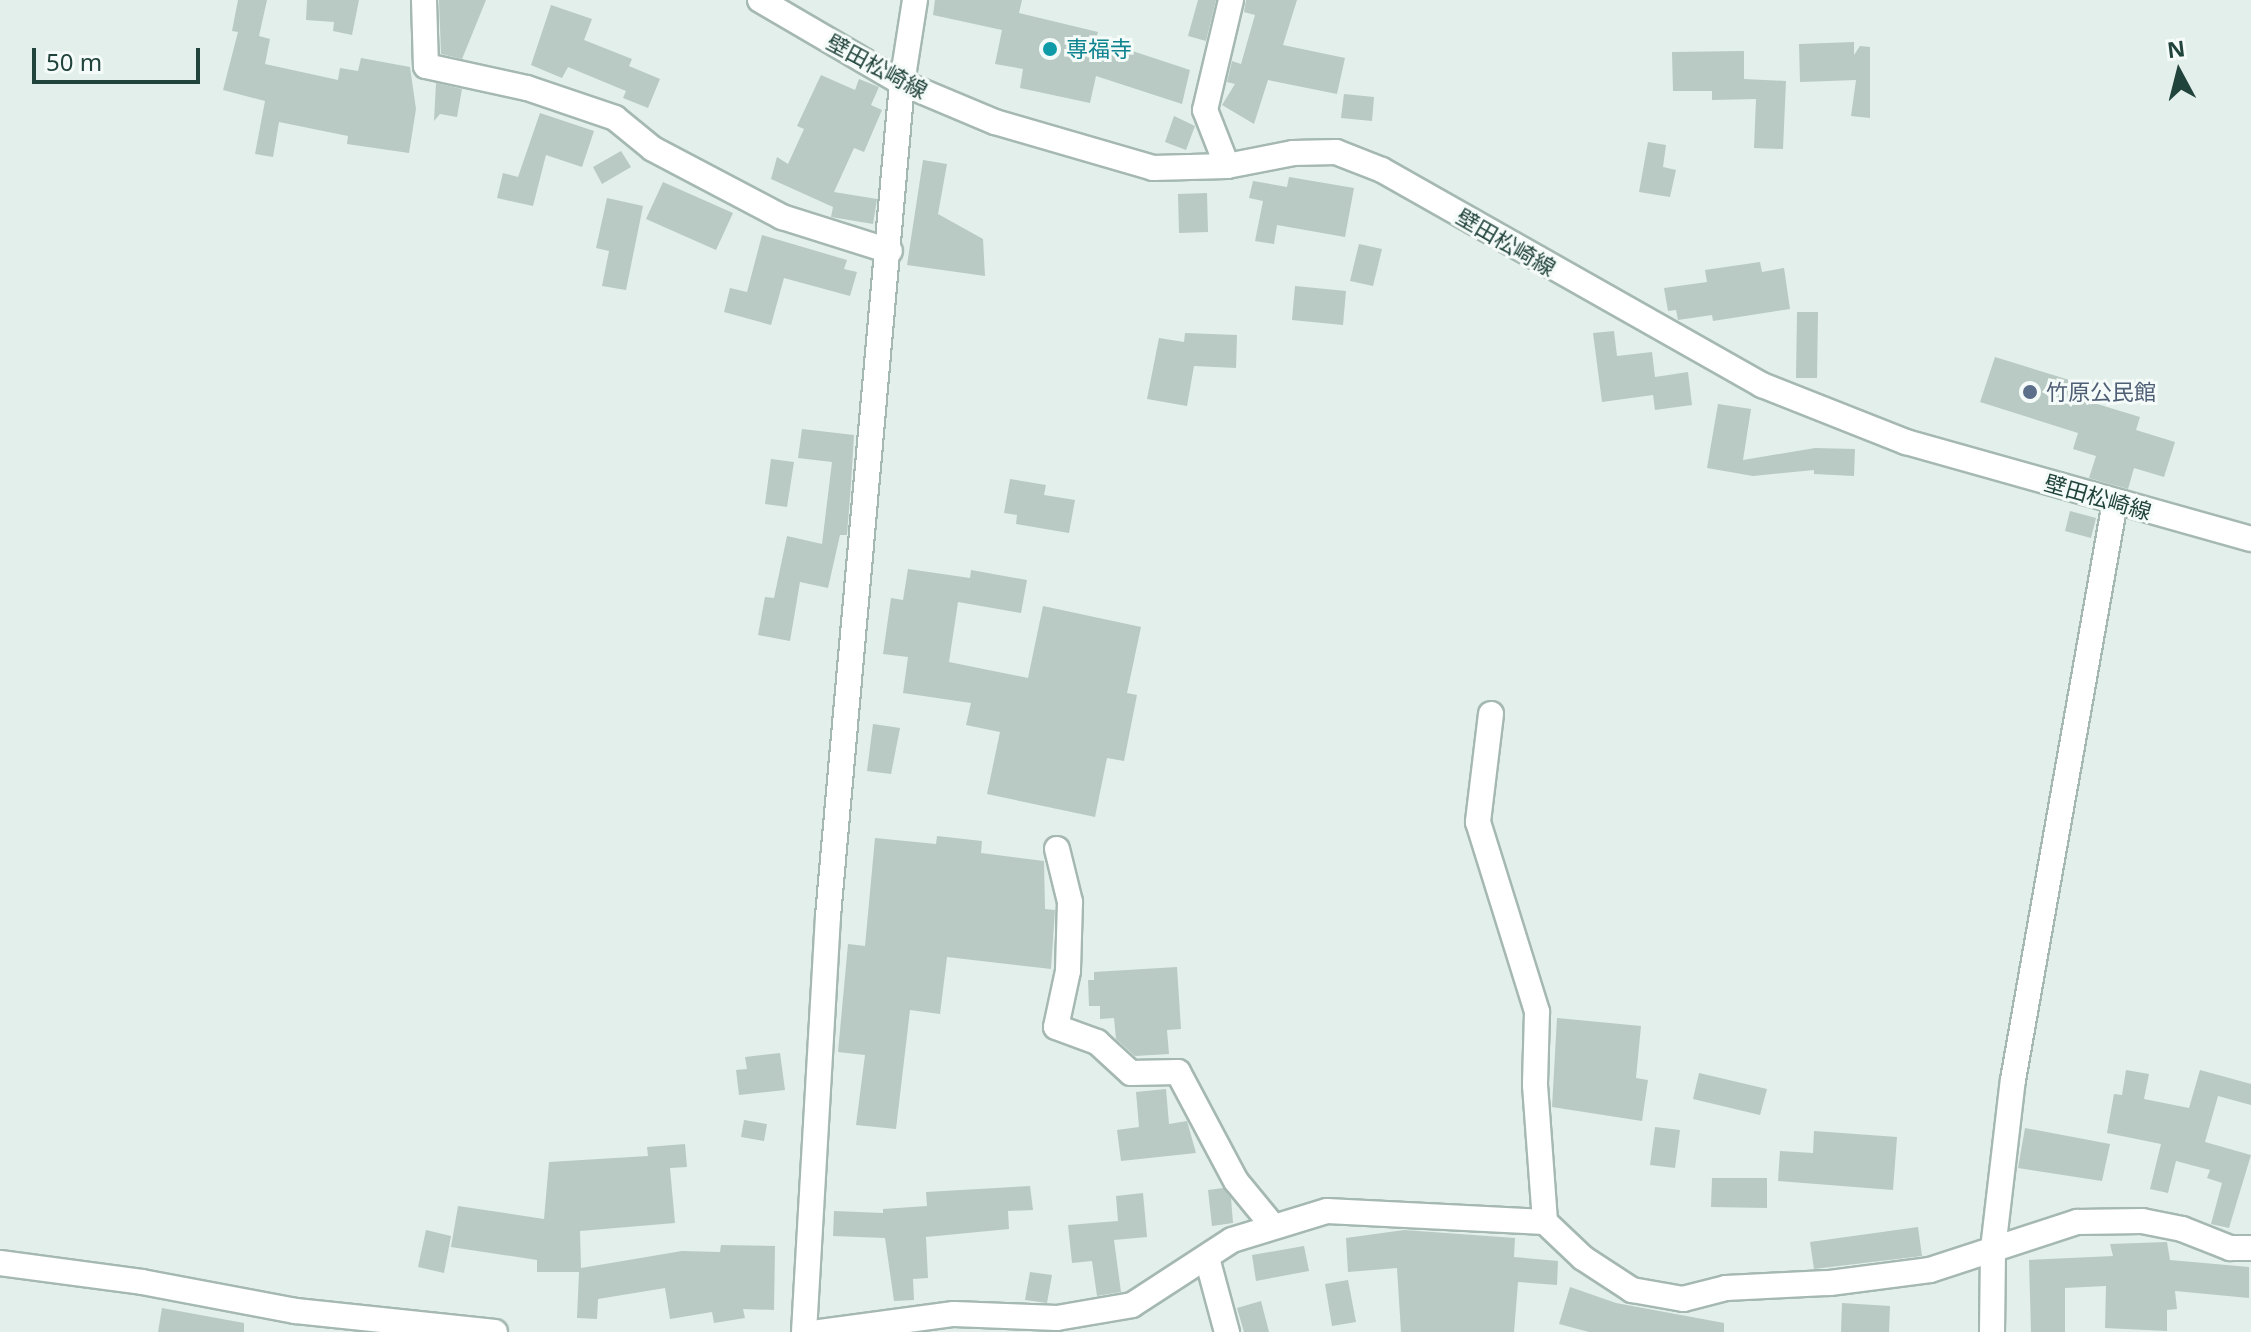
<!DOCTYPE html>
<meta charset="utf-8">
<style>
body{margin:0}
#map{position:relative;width:2251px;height:1332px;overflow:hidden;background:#e3efea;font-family:"Noto Sans","Noto Sans JP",sans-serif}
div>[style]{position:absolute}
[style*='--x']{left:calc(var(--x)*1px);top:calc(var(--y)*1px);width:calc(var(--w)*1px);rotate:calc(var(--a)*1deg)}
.building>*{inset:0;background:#b8cac3}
.roads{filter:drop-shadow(2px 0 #a5b8b2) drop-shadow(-2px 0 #a5b8b2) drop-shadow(0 2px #a5b8b2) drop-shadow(0 -2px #a5b8b2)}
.street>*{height:24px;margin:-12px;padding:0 12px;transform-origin:12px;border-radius:12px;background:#fff}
.secondary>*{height:24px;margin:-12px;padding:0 12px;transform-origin:12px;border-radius:12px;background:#fff}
.dots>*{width:22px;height:22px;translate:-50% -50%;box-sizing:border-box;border:4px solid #f5fbf8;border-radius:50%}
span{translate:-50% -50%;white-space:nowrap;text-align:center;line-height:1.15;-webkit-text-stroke:6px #f5fbf8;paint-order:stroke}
.culture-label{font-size:22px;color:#0d838f}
.left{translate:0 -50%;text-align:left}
.street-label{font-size:22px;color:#20433b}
.service-label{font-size:22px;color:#4e5e75}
.north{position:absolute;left:2139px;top:32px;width:80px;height:80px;-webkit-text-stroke:6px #f5fbf8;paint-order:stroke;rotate:353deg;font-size:22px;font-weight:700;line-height:32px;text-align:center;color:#20433b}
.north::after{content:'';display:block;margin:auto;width:28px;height:36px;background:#20433b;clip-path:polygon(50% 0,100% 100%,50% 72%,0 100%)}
.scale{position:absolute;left:32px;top:48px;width:168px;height:36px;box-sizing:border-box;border:4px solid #20433b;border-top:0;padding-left:10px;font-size:24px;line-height:28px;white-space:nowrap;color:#20433b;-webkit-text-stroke:6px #f5fbf8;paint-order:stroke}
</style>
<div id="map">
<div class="building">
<i style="clip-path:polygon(238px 0,267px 0,259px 36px,270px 39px,265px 64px,338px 80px,340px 68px,358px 71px,361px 58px,410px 67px,416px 109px,409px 153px,347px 144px,348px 136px,279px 122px,273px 157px,255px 154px,265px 101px,223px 90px,238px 32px,232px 31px)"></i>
<i style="clip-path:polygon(307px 0,359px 0,352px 35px,333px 31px,334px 22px,306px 20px)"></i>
<i style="clip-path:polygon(439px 0,486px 0,462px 59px,441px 54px)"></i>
<i style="clip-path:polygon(935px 0,1022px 0,1019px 13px,1098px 32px,1096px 39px,1190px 70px,1182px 104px,1096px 76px,1090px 103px,1020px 88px,1023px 69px,995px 64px,1002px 30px,933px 15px)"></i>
<i style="clip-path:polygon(1198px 0,1216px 0,1206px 41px,1188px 36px)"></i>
<i style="clip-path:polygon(1246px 0,1297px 0,1283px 45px,1345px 58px,1337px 94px,1268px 80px,1254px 124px,1222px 105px,1235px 84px,1227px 82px,1232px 61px,1241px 64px,1255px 15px,1244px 12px)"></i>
<i style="clip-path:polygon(551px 5px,592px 19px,584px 40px,632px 59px,629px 66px,660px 79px,648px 108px,623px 98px,626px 91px,568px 67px,562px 78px,531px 65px)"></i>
<i style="clip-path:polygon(1854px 42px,1854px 55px,1860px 46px,1870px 47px,1870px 118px,1851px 116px,1856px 80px,1800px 82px,1799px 44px)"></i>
<i style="clip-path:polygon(1744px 51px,1744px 79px,1786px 81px,1783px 149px,1754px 148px,1756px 99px,1712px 100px,1712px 91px,1673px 91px,1672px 52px)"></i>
<i style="clip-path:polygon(821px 75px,855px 90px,859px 79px,879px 87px,871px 105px,882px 110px,864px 152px,854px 148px,834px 192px,877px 199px,873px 224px,831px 217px,833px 207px,771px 179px,777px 157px,788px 164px,804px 129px,797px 126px)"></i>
<i style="clip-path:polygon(436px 83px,462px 89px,457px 117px,440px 114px,434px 121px)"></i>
<i style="clip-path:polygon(1344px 94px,1374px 97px,1372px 121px,1341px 118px)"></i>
<i style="clip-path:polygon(540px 113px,594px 131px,582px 167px,546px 155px,533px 206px,497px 198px,503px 173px,518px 177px)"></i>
<i style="clip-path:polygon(1174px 116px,1195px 126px,1186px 150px,1165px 142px)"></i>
<i style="clip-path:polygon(1648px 142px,1666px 145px,1663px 167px,1676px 170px,1670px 197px,1639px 192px)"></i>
<i style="clip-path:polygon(621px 151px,631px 167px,602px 184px,593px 167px)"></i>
<i style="clip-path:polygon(923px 160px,947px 164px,938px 214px,983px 239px,985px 276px,907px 265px)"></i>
<i style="clip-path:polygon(1289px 177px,1354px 188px,1345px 237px,1277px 225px,1274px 244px,1255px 241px,1263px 201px,1249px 198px,1253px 181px,1287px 187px)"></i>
<i style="clip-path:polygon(663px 182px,733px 213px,716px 250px,646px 219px)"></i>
<i style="clip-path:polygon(1207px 193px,1208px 232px,1179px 233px,1178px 194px)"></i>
<i style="clip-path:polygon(607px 198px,643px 206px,626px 290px,602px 286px,609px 251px,596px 248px)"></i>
<i style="clip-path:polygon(762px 235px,847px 260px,844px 269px,857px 272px,850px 296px,784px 278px,771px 325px,724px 312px,730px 288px,747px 292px)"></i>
<i style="clip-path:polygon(1359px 244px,1382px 249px,1373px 286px,1350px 281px)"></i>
<i style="clip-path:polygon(1760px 262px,1762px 272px,1784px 268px,1790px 309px,1713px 321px,1712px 315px,1678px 320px,1676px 310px,1668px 311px,1664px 288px,1707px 282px,1705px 270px)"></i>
<i style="clip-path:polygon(1295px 286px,1346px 291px,1343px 325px,1292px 320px)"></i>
<i style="clip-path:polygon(1797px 312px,1818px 312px,1817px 378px,1796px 378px)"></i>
<i style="clip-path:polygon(1614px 331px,1617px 356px,1652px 352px,1655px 377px,1688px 372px,1692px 405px,1655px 410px,1653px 395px,1602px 402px,1593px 333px)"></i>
<i style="clip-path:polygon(1185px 333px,1237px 335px,1236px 368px,1194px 366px,1187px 406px,1147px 399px,1159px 338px,1184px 342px)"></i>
<i style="clip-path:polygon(1995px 357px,2079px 383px,2074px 397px,2140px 417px,2136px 430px,2175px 442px,2164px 477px,2134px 468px,2128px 489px,2089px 478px,2096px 456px,2073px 449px,2078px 433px,1980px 402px)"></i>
<i style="clip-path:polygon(1718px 404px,1751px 409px,1743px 460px,1815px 448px,1855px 449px,1854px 476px,1814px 474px,1814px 470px,1753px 476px,1707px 468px)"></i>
<i style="clip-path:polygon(802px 429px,854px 435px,851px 484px,847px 535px,840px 535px,828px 588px,800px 582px,790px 641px,758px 635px,765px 597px,774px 598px,787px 536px,822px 544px,832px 462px,798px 458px)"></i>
<i style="clip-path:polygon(771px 459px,794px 462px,787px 507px,765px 504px)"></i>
<i style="clip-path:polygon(1010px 479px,1046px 485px,1044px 495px,1075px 500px,1069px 533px,1016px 524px,1017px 515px,1004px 513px)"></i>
<i style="clip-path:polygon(2070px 511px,2096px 518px,2091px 538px,2065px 531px)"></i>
<i style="clip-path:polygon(908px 569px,970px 578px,971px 570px,1027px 580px,1021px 613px,958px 602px,949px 662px,1028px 678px,1043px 606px,1141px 627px,1127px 693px,1137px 695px,1124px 761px,1107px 758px,1095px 817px,987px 794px,1000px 732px,966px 725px,971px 703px,903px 693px,908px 657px,883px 654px,891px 598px,903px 600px)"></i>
<i style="clip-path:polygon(873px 724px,900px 728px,891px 774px,867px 771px)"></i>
<i style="clip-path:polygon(937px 836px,982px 841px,981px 853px,1044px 861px,1045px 909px,1055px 910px,1051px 969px,947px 957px,940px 1014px,910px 1010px,896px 1129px,856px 1125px,865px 1055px,838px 1052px,848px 944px,865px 946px,875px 838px,936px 844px)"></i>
<i style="clip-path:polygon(1177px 967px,1181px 1029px,1167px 1030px,1169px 1054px,1135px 1056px,1116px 1039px,1114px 1018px,1100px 1019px,1100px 1006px,1089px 1006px,1088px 980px,1094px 980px,1094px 972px)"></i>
<i style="clip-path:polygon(1557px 1018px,1641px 1026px,1636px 1078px,1648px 1080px,1642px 1121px,1552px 1107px)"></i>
<i style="clip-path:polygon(780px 1053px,785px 1090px,739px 1095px,736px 1070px,747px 1069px,745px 1057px)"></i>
<i style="clip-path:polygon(2126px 1070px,2149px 1074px,2144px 1099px,2189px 1108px,2200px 1070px,2251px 1084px,2251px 1105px,2218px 1096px,2205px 1142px,2251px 1155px,2229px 1228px,2211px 1224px,2222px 1183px,2207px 1178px,2210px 1170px,2176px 1161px,2168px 1193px,2150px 1189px,2161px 1144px,2107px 1133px,2114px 1094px,2122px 1095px)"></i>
<i style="clip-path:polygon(1699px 1073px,1767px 1089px,1760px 1115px,1693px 1099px)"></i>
<i style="clip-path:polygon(1166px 1089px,1169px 1124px,1187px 1121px,1196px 1153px,1121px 1161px,1117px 1130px,1139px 1127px,1136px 1092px)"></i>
<i style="clip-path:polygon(744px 1120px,767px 1124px,764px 1141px,741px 1137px)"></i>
<i style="clip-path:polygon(1655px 1127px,1680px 1130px,1675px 1168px,1650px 1165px)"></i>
<i style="clip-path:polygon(2025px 1128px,2110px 1144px,2102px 1181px,2018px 1168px)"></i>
<i style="clip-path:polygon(1814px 1131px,1897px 1137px,1893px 1190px,1778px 1181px,1780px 1151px,1813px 1153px)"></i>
<i style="clip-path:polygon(685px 1144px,687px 1167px,670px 1168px,675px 1223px,580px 1231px,581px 1268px,682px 1251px,720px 1252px,721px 1245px,775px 1246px,774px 1310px,743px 1309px,745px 1318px,714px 1323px,712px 1312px,670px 1319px,665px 1288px,598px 1299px,597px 1319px,577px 1318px,579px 1272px,537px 1272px,537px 1260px,451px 1247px,458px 1206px,544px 1219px,549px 1162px,648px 1156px,647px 1147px)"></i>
<i style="clip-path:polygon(1712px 1178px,1767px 1178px,1767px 1208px,1711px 1207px)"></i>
<i style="clip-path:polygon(1030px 1186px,1033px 1210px,1008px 1211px,1009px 1229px,926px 1237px,928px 1278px,913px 1279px,914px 1300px,894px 1301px,885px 1238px,833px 1236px,834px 1211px,883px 1213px,883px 1209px,927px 1206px,926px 1192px)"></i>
<i style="clip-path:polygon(1223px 1188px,1231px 1198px,1233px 1223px,1212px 1226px,1208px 1190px)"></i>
<i style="clip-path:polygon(1143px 1193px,1147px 1237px,1114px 1240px,1121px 1292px,1097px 1296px,1092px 1261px,1072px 1263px,1068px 1225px,1118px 1221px,1116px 1196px)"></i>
<i style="clip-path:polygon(1918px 1227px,1922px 1256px,1814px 1269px,1810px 1242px)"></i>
<i style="clip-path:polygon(426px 1230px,451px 1236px,444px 1273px,418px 1267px)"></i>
<i style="clip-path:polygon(1404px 1230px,1515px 1238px,1514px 1257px,1558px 1261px,1557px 1285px,1518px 1282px,1514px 1332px,1401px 1332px,1397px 1268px,1348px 1272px,1346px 1238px)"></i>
<i style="clip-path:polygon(2167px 1242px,2170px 1260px,2249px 1267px,2249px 1298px,2175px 1291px,2177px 1309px,2167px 1310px,2167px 1331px,2105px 1328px,2106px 1286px,2065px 1288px,2065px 1332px,2031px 1332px,2029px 1260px,2113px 1256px,2110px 1244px)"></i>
<i style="clip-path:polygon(1304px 1246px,1309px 1271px,1256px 1281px,1252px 1255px)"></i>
<i style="clip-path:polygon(1030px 1272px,1052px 1275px,1047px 1303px,1025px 1300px)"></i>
<i style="clip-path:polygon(1348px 1280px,1356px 1322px,1332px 1326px,1325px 1284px)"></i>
<i style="clip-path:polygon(1570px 1287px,1616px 1303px,1724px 1323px,1724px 1332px,1589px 1332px,1559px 1324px)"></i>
<i style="clip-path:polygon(1261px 1301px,1269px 1332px,1244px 1332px,1237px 1308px)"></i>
<i style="clip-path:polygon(1842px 1303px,1890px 1306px,1889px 1332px,1841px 1332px)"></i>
<i style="clip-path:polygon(162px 1308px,244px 1323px,244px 1332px,158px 1332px)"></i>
</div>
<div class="roads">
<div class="street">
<i style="--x:424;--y:0;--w:66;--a:88.3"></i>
<i style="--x:426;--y:66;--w:103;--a:12.3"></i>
<i style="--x:527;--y:88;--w:93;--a:18.8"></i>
<i style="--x:615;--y:118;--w:49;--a:39.2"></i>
<i style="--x:653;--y:149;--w:146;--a:27.8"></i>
<i style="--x:782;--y:217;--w:113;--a:17.5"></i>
<i style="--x:902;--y:83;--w:84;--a:-81.1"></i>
<i style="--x:1227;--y:166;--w:60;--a:-111.4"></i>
<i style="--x:1205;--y:110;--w:113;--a:-76.7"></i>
<i style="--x:1491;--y:714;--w:109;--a:96.9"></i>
<i style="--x:1478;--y:822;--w:199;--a:72.7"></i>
<i style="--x:1537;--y:1012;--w:73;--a:91.6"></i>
<i style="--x:1535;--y:1085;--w:137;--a:85.8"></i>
<i style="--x:1057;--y:849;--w:55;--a:76.2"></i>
<i style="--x:1070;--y:902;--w:69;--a:91.7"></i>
<i style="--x:1068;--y:971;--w:57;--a:102.1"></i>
<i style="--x:1056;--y:1027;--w:44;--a:20.1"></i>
<i style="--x:1097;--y:1042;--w:46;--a:42.4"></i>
<i style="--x:1131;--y:1073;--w:47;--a:-1.2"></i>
<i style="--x:1178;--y:1072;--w:123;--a:62"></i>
<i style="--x:1236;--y:1181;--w:58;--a:50.6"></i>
<i style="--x:1207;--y:1258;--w:77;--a:74.9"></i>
<i style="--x:820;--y:1332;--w:135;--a:-7.7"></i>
<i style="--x:954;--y:1314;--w:103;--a:2.2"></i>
<i style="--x:1057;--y:1318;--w:76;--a:-9.8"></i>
<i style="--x:1132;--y:1305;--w:119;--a:-33"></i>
<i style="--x:1232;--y:1240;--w:99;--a:-17"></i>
<i style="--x:1327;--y:1211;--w:218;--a:2.9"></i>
<i style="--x:1545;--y:1222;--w:52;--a:43.5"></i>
<i style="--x:1583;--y:1258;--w:59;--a:33.1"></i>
<i style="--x:1632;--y:1290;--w:52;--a:10"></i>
<i style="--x:1683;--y:1299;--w:44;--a:-14.3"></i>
<i style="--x:1726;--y:1288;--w:104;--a:-2.8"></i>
<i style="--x:1830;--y:1283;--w:101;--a:-7.4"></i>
<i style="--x:1930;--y:1270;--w:155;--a:-18.1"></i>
<i style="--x:2077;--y:1222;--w:65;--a:-0.9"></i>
<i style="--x:2142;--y:1221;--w:41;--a:11.3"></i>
<i style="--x:2182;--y:1229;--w:52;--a:21.6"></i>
<i style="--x:2230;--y:1248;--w:21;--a:0"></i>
<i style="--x:1992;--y:1332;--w:83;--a:-89.3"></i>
<i style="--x:1993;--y:1249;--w:170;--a:-83.3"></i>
<i style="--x:2013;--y:1080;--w:587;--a:-79.99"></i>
</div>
<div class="secondary">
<i style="--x:760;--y:0;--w:164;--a:30.3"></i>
<i style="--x:902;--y:83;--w:101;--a:22.8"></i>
<i style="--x:995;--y:122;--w:165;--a:16.2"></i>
<i style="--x:1153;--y:168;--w:74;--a:-1.5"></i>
<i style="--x:1227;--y:166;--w:67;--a:-11.1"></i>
<i style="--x:1293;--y:153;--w:43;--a:-1.3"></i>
<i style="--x:1336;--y:152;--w:49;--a:21.4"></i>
<i style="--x:1382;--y:170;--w:437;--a:29.5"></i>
<i style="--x:1762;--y:385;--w:155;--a:21.6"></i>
<i style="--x:1906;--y:442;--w:358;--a:15.7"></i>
<i style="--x:0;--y:1263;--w:143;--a:7.6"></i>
<i style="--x:142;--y:1282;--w:157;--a:10.7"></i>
<i style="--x:296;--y:1311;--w:200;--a:6"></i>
<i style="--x:804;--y:1332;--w:417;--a:-86.7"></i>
<i style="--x:828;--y:916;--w:836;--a:-84.92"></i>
</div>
</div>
<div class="dots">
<i style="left:1050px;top:49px;background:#0f9aa8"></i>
<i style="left:2030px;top:392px;background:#5c6f8a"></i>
</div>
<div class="culture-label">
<span class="left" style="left:1066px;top:49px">専福寺</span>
</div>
<div class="street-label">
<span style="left:877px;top:66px;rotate:28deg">壁田松崎線</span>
<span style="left:1506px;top:242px;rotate:30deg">壁田松崎線</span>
<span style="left:2098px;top:497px;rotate:16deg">壁田松崎線</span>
</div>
<div class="service-label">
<span class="left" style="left:2046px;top:392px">竹原公民館</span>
</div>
<div class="north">N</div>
<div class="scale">50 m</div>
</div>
